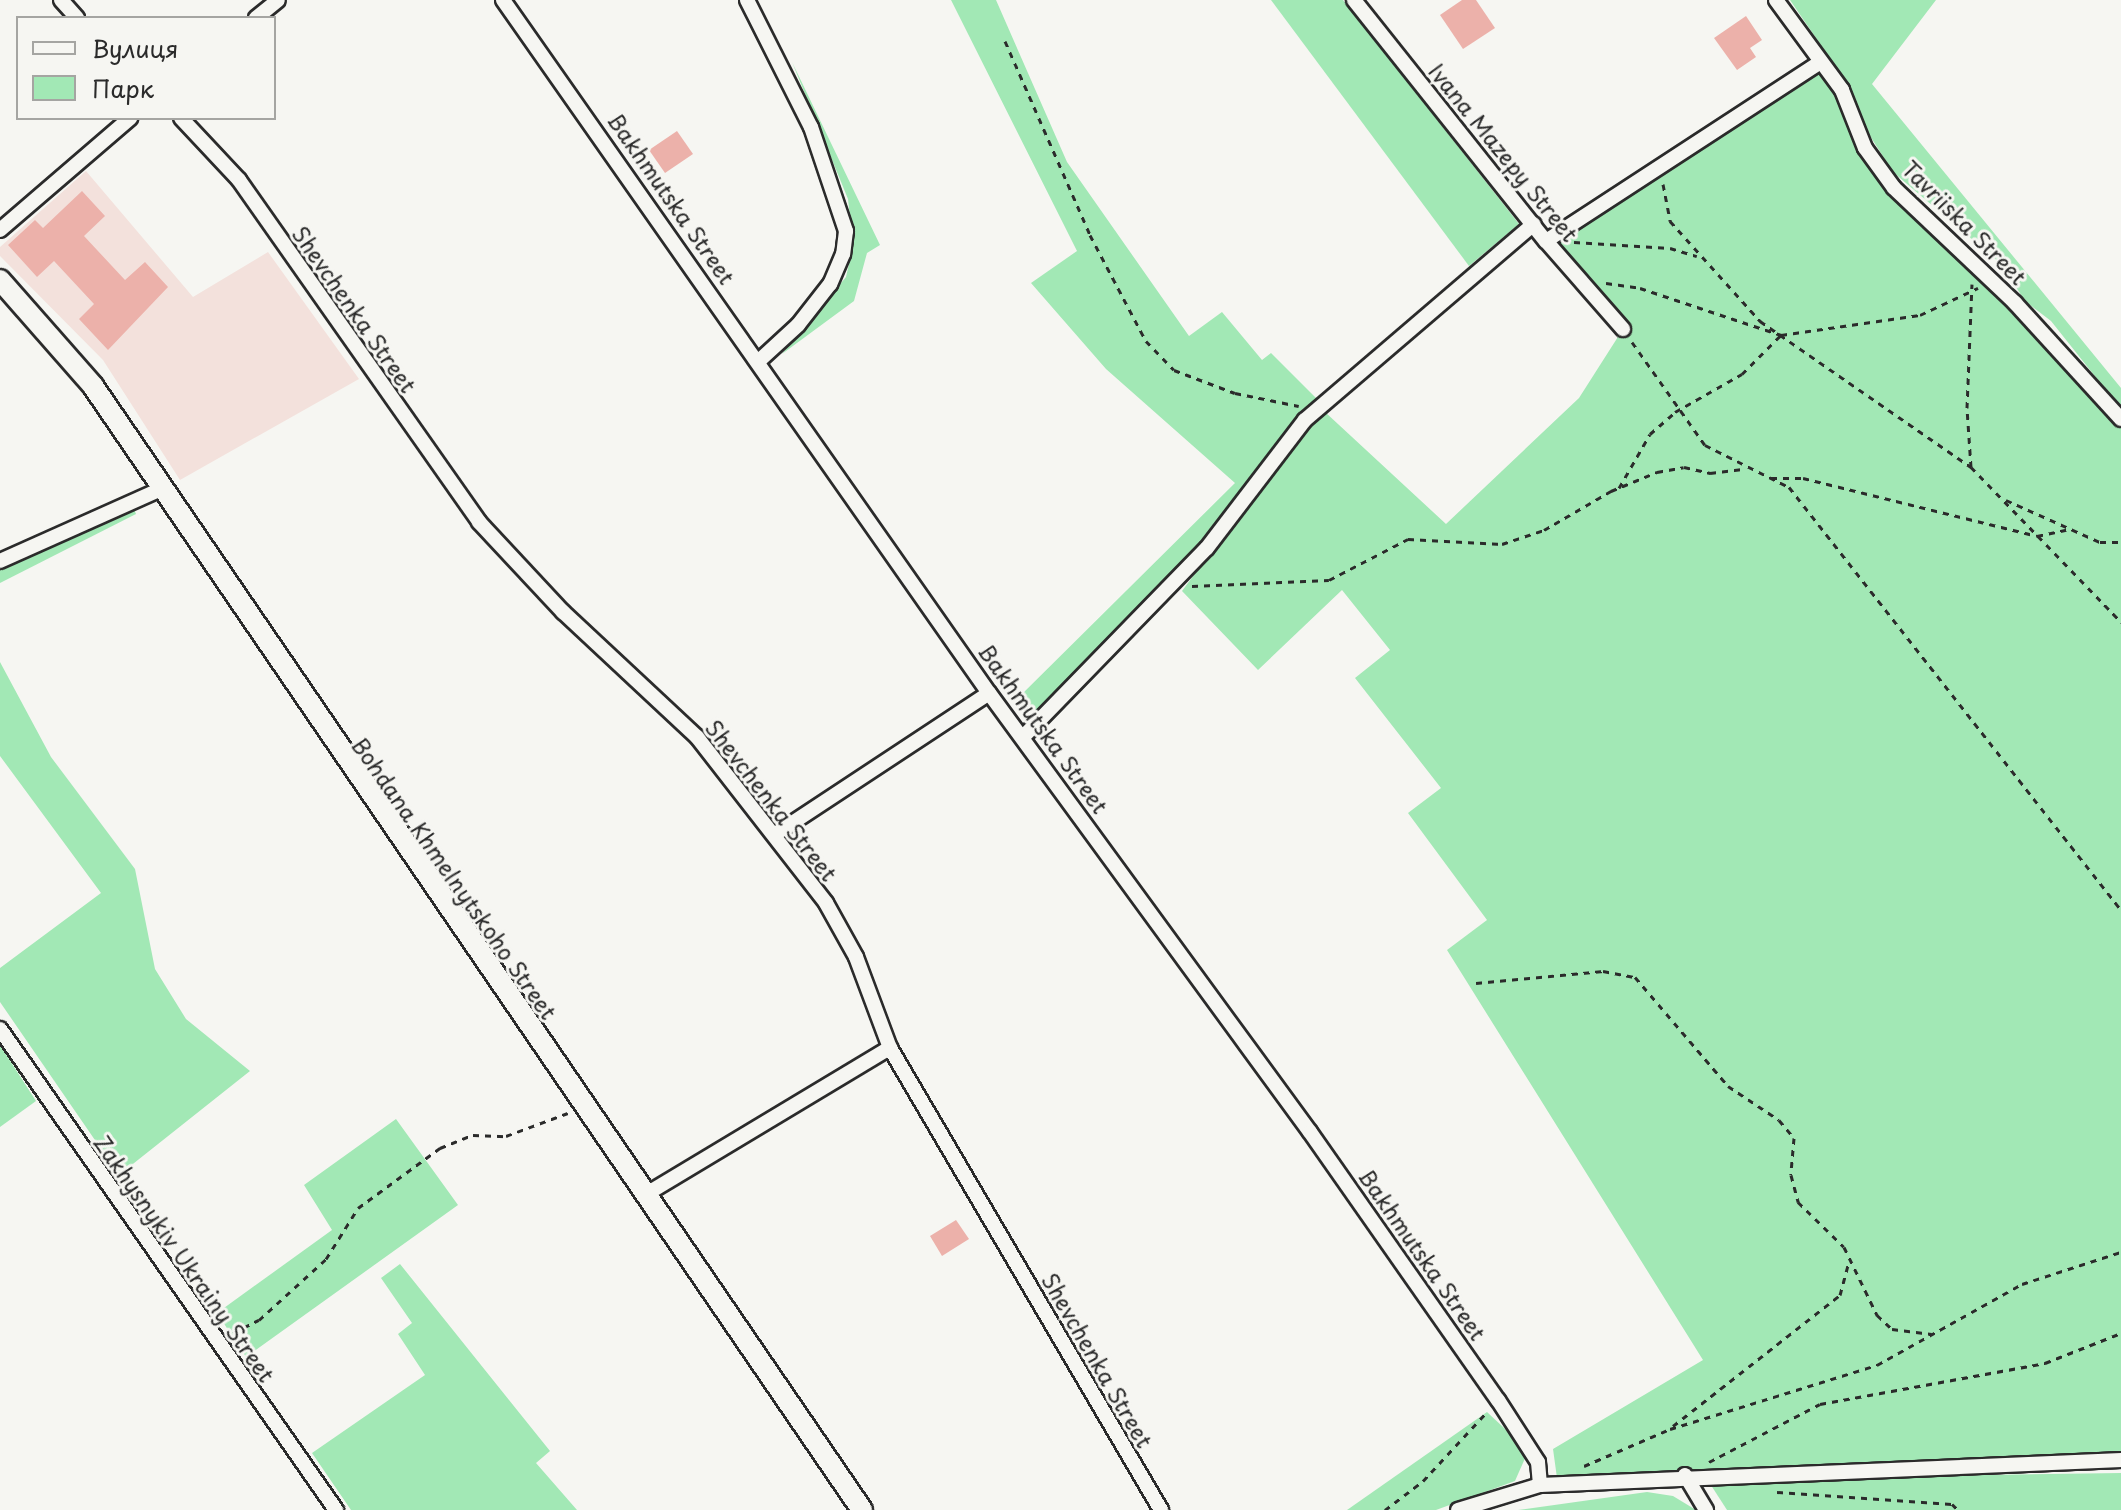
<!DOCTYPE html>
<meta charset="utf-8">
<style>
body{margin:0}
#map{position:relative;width:2121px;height:1510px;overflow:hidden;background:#f6f6f2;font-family:"Playpen Sans",sans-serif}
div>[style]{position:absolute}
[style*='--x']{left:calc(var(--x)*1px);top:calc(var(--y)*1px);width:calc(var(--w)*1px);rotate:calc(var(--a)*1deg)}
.built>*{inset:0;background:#f3e1dc}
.green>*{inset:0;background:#a2e8b5}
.building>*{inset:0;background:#ecb1aa}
.path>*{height:3px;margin-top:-1.5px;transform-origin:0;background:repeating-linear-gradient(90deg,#2b2b2b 0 6px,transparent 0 12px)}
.roads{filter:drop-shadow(2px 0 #2b2b2b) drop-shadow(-2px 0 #2b2b2b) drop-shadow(0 2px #2b2b2b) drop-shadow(0 -2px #2b2b2b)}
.street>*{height:14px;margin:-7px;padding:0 7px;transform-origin:7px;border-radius:7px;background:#f6f6f2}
.secondary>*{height:20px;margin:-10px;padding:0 10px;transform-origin:10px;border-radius:10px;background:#f6f6f2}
span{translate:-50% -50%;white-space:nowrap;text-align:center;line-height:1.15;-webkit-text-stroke:6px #f6f6f2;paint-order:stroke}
.street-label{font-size:22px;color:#2b2b2b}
.legend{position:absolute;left:16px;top:16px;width:260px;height:104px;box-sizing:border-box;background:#f6f6f2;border:2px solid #a5a5a2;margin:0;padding:10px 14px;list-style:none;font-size:24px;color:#2b2b2b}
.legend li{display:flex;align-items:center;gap:16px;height:40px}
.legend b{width:40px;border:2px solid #a5a5a2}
</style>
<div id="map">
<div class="built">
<i style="clip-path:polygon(86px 171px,193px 297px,268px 252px,359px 379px,180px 480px,103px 360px,0 256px,0 247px)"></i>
</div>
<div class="green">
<i style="clip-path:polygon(951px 0,996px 0,1067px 162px,1189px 336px,1222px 312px,1262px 360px,1271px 353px,1317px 399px,1225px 517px,1030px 720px,1016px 700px,1235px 483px,1106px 369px,1031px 283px,1077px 251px)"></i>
<i style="clip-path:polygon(1271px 0,1343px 0,1519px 224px,1469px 266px)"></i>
<i style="clip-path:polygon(1790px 0,1936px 0,1872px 84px,2121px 388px,2121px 409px,2051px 321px,2025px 301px,2001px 264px,1893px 172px,1863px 125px,1846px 82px)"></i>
<i style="clip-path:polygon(792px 62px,880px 245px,867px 253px,854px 301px,782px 354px,846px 277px,853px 246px,848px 199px)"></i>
<i style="clip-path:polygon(1821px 70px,1838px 92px,1862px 151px,2121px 426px,2121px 1456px,1557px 1478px,1553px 1449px,1703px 1360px,1447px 950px,1487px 920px,1408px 813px,1441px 788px,1355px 678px,1390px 650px,1342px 590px,1258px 670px,1182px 591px,1284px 454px,1325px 412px,1446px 524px,1579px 398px,1623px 329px,1553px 241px)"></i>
<i style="clip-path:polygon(134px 509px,136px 514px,0 583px,0 570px)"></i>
<i style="clip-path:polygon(0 662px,51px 757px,135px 869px,155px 969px,186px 1019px,250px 1071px,119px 1175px,0 1002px,0 968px,101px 893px,0 756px)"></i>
<i style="clip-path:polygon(0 1045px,36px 1101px,0 1127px)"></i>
<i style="clip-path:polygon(396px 1119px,458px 1205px,246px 1357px,217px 1313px,332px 1230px,304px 1185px)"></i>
<i style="clip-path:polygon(400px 1264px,550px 1451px,536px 1463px,577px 1510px,351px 1510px,312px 1453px,425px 1375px,398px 1334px,412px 1323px,381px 1278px)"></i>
<i style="clip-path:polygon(1487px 1412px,1519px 1442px,1526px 1456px,1515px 1481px,1436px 1510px,1347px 1510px)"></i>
<i style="clip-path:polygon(2121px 1473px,2121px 1510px,1727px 1510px,1707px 1479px)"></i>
<i style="clip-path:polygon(1647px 1492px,1673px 1496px,1696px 1510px,1518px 1510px)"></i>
</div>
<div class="building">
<i style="clip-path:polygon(1462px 0,1476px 0,1495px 28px,1463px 49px,1440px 15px)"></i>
<i style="clip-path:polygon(1746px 16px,1762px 40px,1750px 48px,1756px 57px,1737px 70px,1714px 38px)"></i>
<i style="clip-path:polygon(677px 131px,693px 154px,665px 173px,649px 150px)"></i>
<i style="clip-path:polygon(82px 191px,105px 216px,84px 236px,125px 280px,145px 262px,168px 287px,108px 350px,79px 319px,94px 304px,54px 261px,37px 277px,8px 245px,35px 220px,43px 228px)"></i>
<i style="clip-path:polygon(956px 1220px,969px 1239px,942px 1256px,930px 1236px)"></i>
</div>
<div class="path">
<i style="--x:1005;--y:41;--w:212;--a:66.3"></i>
<i style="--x:1090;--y:235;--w:120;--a:62.2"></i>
<i style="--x:1146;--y:341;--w:40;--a:46"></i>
<i style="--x:1174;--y:370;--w:65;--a:20.7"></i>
<i style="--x:1235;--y:393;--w:65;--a:11.5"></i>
<i style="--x:1663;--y:184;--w:38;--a:79"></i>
<i style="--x:1670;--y:221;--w:135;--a:48"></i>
<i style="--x:1760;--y:321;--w:257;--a:34.7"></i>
<i style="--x:1971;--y:467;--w:216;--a:45.9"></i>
<i style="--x:1574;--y:242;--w:96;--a:3.6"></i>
<i style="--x:1670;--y:248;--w:28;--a:17"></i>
<i style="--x:1606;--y:283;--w:34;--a:8"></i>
<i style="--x:1640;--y:288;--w:149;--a:18.4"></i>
<i style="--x:1781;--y:335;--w:140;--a:-8.2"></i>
<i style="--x:1920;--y:315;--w:64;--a:-25"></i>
<i style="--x:1632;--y:342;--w:126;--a:54.7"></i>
<i style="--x:1705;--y:445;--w:94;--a:26.6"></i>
<i style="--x:1789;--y:487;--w:538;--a:51.87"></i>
<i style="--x:1971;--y:467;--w:59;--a:-93.9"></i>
<i style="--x:1967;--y:408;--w:124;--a:-87.7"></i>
<i style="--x:1771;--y:478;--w:32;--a:0"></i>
<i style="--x:1803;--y:478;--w:241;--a:13.9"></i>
<i style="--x:2037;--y:536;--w:30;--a:-12"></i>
<i style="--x:1619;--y:488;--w:62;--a:-60.1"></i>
<i style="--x:1650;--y:434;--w:33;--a:-41"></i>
<i style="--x:1675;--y:412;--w:77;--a:-29.6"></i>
<i style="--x:1742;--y:374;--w:55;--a:-45"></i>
<i style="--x:2006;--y:500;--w:103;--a:24.1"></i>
<i style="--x:2100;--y:542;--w:21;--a:0"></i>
<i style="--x:1192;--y:586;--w:137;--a:-2.5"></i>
<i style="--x:1329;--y:580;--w:89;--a:-27.4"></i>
<i style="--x:1408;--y:539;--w:94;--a:3"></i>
<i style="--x:1502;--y:544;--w:44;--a:-18.4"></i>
<i style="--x:1544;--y:530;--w:78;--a:-30.2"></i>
<i style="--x:1611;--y:491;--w:50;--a:-22.4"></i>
<i style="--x:1657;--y:472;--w:27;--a:-10"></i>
<i style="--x:1684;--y:467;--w:27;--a:13"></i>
<i style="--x:1710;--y:473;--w:33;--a:-7"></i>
<i style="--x:1476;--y:983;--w:128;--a:-5.4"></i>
<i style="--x:1603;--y:971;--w:33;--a:11"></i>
<i style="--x:1635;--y:977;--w:143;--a:49.5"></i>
<i style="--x:1728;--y:1086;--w:61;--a:33.7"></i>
<i style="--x:1779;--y:1120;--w:23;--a:50"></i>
<i style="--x:1794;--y:1138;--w:37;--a:95"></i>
<i style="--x:1791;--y:1175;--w:28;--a:75"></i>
<i style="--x:1798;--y:1202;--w:64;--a:44.4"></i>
<i style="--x:1844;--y:1247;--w:76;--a:64.1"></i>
<i style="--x:1877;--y:1315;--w:21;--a:43"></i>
<i style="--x:1892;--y:1329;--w:40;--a:7.1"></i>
<i style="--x:233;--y:1333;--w:29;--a:-27"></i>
<i style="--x:259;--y:1320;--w:91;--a:-42.3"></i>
<i style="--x:326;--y:1259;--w:60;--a:-57.9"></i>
<i style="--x:358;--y:1208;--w:102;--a:-36.2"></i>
<i style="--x:440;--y:1148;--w:35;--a:-22"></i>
<i style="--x:473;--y:1135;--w:33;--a:2"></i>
<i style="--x:506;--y:1136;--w:66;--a:-20.4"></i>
<i style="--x:1673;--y:1426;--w:212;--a:-38.1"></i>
<i style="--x:1840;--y:1295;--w:35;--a:-75"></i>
<i style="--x:1709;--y:1462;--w:125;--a:-27.6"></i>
<i style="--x:1820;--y:1404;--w:229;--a:-10.3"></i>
<i style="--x:2045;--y:1363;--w:82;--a:-21.5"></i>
<i style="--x:1584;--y:1466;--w:94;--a:-23.3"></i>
<i style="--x:1670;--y:1429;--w:217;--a:-17.2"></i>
<i style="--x:1877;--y:1365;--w:166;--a:-29.2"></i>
<i style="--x:2022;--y:1284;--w:104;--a:-17.9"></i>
<i style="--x:1777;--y:1492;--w:175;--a:3.9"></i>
<i style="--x:1952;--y:1504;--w:8;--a:45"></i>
<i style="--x:1385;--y:1510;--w:48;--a:-37.3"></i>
<i style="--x:1423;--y:1481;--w:93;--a:-47.2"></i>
</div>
<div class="roads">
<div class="street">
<i style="--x:61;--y:0;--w:24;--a:48"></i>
<i style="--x:503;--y:0;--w:846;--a:54.96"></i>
<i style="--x:989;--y:693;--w:544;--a:53.83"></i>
<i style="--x:1310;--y:1132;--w:327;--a:55"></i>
<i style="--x:1498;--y:1400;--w:74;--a:57.2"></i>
<i style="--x:1538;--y:1462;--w:23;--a:85"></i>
<i style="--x:747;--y:0;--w:142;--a:63.3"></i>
<i style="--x:811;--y:127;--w:110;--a:71.4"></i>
<i style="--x:846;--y:231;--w:23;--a:97"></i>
<i style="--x:843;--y:254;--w:33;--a:113"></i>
<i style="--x:830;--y:284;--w:52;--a:128"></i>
<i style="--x:798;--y:325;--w:52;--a:137.4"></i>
<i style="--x:1354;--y:0;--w:308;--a:51.5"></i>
<i style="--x:1546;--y:241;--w:117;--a:48.8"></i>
<i style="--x:1776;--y:0;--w:112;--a:53.7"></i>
<i style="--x:1842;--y:90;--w:62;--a:68.4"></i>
<i style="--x:1865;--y:148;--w:49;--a:54.1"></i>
<i style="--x:1894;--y:188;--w:167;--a:43.5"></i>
<i style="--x:2015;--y:303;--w:157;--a:47.6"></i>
<i style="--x:256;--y:18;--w:28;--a:-39"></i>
<i style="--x:181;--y:118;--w:85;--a:46.9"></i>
<i style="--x:239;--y:180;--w:418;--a:54.9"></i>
<i style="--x:479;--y:522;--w:123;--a:47"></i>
<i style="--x:563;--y:612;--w:183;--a:43"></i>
<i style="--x:697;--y:737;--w:210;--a:52.1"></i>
<i style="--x:826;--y:903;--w:62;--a:60.9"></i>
<i style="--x:856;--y:957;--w:97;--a:69.5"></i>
<i style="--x:890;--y:1048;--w:536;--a:59.6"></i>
<i style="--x:0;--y:230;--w:172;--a:-40.7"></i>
<i style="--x:1546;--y:241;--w:328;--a:-33.1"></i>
<i style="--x:0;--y:561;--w:179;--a:-24.1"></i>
<i style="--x:1024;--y:736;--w:262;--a:-45.8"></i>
<i style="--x:1207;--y:548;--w:161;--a:-52.6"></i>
<i style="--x:1305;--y:420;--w:301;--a:-40.6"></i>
<i style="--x:777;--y:833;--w:254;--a:-33.4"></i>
<i style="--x:0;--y:1029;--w:587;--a:55.06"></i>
<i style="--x:645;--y:1195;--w:286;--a:-31"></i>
<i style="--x:1685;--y:1475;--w:41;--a:59"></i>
<i style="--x:1458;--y:1510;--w:86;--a:-17"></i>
<i style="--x:1540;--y:1485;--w:582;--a:-2.46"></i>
</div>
<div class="secondary">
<i style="--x:0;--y:280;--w:141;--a:48.7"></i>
<i style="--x:93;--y:386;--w:1362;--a:55.62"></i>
</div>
</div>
<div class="street-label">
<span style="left:1504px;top:152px;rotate:51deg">Ivana Mazepy Street</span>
<span style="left:672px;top:198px;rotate:55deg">Bakhmutska Street</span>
<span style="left:1965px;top:222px;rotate:45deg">Tavriiska Street</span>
<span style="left:355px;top:309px;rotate:55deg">Shevchenka Street</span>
<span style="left:1044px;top:728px;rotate:54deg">Bakhmutska Street</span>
<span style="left:772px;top:800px;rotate:52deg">Shevchenka Street</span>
<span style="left:455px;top:878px;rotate:55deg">Bohdana Khmelnytskoho Street</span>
<span style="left:1423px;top:1254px;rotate:55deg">Bakhmutska Street</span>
<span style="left:185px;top:1258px;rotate:55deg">Zakhysnykiv Ukrainy Street</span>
<span style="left:1098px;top:1360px;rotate:60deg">Shevchenka Street</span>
</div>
<ul class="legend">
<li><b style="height:10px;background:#f6f6f2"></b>Вулиця</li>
<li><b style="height:22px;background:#a2e8b5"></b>Парк</li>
</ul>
</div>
